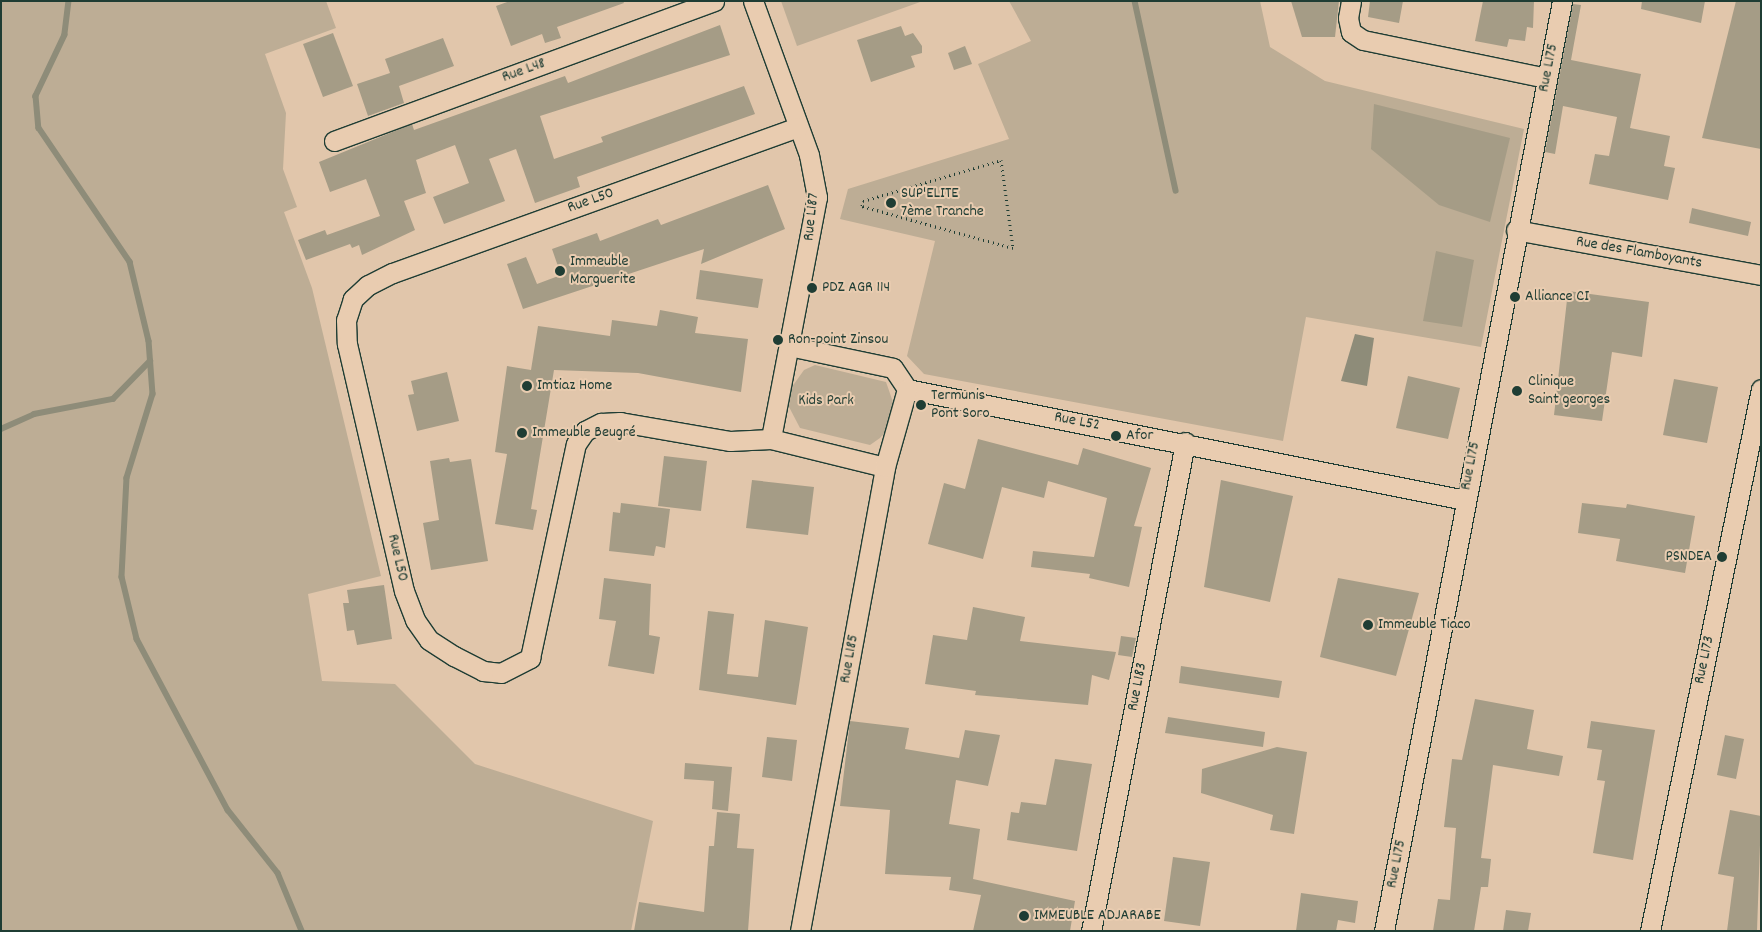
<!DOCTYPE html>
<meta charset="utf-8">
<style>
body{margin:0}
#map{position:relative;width:1762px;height:932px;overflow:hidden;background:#e1c6ab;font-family:Dekko,sans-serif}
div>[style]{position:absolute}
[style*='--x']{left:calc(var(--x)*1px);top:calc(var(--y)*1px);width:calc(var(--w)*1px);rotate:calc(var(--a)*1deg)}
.green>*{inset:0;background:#bdad95}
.water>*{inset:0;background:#8e8c79}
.stream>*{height:5.5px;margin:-2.75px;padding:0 2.75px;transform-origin:2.75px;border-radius:2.75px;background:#8e8c79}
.building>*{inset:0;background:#a59c86}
.path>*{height:3px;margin-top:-1.5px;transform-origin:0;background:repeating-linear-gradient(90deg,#1f3d34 0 1px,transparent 0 5px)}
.roads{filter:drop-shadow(1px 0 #1f3d34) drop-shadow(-1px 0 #1f3d34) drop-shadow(0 1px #1f3d34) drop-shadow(0 -1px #1f3d34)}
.street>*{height:19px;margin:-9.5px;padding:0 9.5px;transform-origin:9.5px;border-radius:9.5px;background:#e9ccb0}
.dots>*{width:14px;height:14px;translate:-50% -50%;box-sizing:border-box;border:2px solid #e9ccb0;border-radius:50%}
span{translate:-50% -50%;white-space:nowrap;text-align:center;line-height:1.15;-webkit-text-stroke:4px #e9ccb0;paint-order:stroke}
.street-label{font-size:16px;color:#1f3d34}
.poi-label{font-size:16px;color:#1f3d34}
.left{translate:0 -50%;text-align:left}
.right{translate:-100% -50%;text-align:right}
.park-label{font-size:16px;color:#274339}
.frame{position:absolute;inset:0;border:2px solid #1f3d34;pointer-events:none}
</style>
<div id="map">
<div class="green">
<i style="clip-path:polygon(1px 1px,326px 1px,336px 28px,265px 54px,286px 113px,283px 169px,297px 207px,284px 212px,312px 288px,381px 576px,308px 594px,322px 681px,395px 684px,475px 764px,653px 821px,631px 931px,1px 931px)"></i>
<i style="clip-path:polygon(781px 1px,923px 1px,797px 46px)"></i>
<i style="clip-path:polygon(1009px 1px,1260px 1px,1270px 47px,1325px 81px,1524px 129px,1481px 347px,1306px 317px,1283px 441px,924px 374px,907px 356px,935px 241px,840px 219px,848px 189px,1009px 139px,978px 64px,1031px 41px)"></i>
<i style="clip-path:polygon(815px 365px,886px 382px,894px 405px,888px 429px,880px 438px,870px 445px,800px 428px,788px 405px,789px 391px,804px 370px)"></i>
</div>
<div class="water">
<i style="clip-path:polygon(1355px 334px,1374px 338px,1367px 386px,1341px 381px)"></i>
</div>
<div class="stream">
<i style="--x:69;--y:1;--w:34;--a:97"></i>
<i style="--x:65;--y:35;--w:68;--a:115.4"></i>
<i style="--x:36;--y:96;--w:32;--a:85"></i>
<i style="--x:39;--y:128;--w:162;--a:55.8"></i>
<i style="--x:130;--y:262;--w:81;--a:76.5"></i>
<i style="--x:149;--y:341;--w:53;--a:85.7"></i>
<i style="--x:153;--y:394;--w:88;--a:107.2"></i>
<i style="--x:127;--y:478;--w:99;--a:92.9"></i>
<i style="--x:122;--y:577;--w:64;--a:76.4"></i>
<i style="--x:137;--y:639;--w:194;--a:62"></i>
<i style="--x:228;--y:810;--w:80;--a:51.6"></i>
<i style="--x:278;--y:873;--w:63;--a:67.5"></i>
<i style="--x:1135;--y:1;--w:194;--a:77.8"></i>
<i style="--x:1;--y:429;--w:36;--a:-24"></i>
<i style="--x:34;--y:414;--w:80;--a:-10.8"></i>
<i style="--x:113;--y:399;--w:53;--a:-45.8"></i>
</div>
<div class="building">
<i style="clip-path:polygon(510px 1px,623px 1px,624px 3px,557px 27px,561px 38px,545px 43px,542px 34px,511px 46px,496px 6px)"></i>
<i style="clip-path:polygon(1291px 1px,1339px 1px,1335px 37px,1302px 37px)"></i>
<i style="clip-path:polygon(1370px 1px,1403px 1px,1399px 23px,1368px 17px)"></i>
<i style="clip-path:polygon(1483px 1px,1534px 1px,1533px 28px,1527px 27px,1525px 41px,1509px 39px,1507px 47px,1475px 41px)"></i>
<i style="clip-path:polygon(1642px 1px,1705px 1px,1701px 23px,1641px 9px)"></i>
<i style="clip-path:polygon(1736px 1px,1761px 1px,1761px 149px,1702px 138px)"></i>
<i style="clip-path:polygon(1573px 4px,1581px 5px,1571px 60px,1641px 74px,1630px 128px,1670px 136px,1664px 166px,1675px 168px,1668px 200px,1589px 184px,1595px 154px,1609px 156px,1617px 117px,1563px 106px,1555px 154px,1545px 152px)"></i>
<i style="clip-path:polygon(720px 25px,730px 55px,540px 116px,554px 159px,603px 142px,601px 137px,744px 86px,755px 114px,577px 177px,580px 187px,535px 203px,516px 149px,489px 159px,505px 201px,444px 224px,433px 197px,469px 183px,455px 145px,416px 160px,426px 193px,404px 201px,415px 230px,362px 255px,359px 245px,352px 248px,350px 244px,306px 260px,298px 240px,325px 230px,327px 235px,380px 216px,366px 179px,330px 192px,319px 162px,412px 124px,414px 130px,565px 76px,568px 83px)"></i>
<i style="clip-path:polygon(901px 26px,905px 36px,913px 33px,922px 46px,922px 53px,911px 56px,915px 67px,871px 82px,857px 40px)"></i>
<i style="clip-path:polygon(333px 33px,353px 86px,323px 97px,303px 44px)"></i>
<i style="clip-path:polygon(443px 38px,454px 66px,399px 86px,404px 103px,368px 116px,357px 84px,390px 73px,385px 59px)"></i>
<i style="clip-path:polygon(965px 46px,972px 64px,954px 70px,948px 53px)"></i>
<i style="clip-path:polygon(1374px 104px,1510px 138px,1490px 222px,1439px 205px,1371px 149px)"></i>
<i style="clip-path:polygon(768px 185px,785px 229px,701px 264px,704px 249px,523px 309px,507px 264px,526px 257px,537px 284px,561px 275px,552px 249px,597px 233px,600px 241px,658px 219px,661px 225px)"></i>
<i style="clip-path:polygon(1692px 208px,1751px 222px,1748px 236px,1689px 223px)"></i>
<i style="clip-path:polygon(1436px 251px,1474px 260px,1462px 327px,1423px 321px)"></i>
<i style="clip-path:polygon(700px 270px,763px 279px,758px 308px,696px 299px)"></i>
<i style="clip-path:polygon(1568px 291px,1649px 302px,1642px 357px,1612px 352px,1602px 421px,1554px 415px)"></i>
<i style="clip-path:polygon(660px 310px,698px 317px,695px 333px,748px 339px,741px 392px,638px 373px,554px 370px,531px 509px,537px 510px,533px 530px,495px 524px,507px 454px,495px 452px,507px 366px,531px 370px,538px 326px,610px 336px,612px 320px,657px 326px)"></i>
<i style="clip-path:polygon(447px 372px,459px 421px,417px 431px,408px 395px,414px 394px,411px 381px)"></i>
<i style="clip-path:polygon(1408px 376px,1460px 388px,1448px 439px,1396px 428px)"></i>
<i style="clip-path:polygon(1674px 379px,1718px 387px,1707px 443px,1663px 435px)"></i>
<i style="clip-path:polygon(978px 439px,1078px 465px,1083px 448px,1151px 468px,1134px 526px,1142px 527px,1129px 587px,1089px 578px,1090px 574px,1031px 567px,1033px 551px,1094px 557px,1107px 498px,1048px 481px,1044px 498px,1002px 487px,983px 559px,928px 544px,944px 483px,965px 489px)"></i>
<i style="clip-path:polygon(664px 456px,707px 461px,701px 511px,658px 506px)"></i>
<i style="clip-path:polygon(449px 458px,450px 462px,471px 459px,488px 561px,431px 570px,423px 523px,439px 520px,430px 461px)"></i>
<i style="clip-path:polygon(752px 480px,814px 487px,808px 535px,746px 528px)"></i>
<i style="clip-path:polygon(1221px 480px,1293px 496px,1270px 602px,1204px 587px)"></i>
<i style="clip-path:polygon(621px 503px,670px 509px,665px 548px,656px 546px,654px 556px,609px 551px,613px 512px,620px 513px)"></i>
<i style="clip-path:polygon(1582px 503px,1626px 508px,1627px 504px,1695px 516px,1685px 573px,1616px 561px,1620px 539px,1578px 533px)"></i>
<i style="clip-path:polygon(604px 578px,651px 584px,649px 635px,660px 637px,654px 674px,608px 666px,616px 621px,599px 619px)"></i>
<i style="clip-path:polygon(1338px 578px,1419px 593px,1396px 676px,1320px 657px)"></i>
<i style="clip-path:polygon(384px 585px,392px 639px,357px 645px,354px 630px,347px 631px,343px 603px,349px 603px,347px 590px)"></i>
<i style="clip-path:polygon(973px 607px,1025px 617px,1020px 641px,1116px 652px,1109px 680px,1092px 675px,1088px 705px,975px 695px,976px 691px,925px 684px,933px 635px,967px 640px)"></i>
<i style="clip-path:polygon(708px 611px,734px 614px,727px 674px,758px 677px,765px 620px,808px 627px,796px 705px,699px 690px)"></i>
<i style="clip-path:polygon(1121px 636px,1136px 638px,1132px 657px,1118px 655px)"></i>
<i style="clip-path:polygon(1181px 666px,1282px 681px,1279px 698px,1179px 683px)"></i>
<i style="clip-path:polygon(1475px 699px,1534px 710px,1527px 749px,1563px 756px,1559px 776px,1493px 765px,1481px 858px,1491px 859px,1488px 887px,1481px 887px,1474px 931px,1433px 931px,1438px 899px,1450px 900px,1456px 828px,1444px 827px,1452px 759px,1462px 760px)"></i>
<i style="clip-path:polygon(1168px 717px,1265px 732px,1263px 747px,1165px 733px)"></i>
<i style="clip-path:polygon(850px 721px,909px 728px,905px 749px,959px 758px,965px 730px,1000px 735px,988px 786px,956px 780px,949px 824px,980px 829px,973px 879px,1075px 901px,1070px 931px,973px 931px,981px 895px,949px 890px,951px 877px,885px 874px,890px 810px,840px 806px)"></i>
<i style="clip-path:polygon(1591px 721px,1655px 730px,1633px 860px,1593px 853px,1605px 781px,1597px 780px,1602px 750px,1587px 748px)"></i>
<i style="clip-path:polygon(1725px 735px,1744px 739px,1736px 779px,1717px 775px)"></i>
<i style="clip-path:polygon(767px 737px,797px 740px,792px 781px,762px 777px)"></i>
<i style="clip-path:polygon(1277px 747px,1307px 752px,1294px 834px,1270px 830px,1273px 815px,1201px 793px,1202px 769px)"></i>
<i style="clip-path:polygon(1055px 759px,1092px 764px,1077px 851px,1007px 840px,1011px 812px,1019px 813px,1021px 802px,1046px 805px)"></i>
<i style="clip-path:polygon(685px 763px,732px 767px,728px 811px,712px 809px,714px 781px,684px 779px)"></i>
<i style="clip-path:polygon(1730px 810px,1761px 816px,1757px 931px,1727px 931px,1734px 877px,1718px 874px)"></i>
<i style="clip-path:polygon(717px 812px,740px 814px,737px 848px,754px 849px,748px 931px,634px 931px,639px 902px,704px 912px,709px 846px,714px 846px)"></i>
<i style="clip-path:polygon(1173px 857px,1210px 862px,1200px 926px,1164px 921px)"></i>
<i style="clip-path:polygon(1301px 893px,1358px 901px,1355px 923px,1338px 920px,1336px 931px,1296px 931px)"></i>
<i style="clip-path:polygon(1506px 910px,1531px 913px,1528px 931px,1503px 931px)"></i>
</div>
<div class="path">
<i style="--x:1001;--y:160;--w:89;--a:82.2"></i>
<i style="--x:1013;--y:248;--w:157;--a:-164.5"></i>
<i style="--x:862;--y:206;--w:5;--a:-79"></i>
<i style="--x:863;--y:201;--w:144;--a:-16.5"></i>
</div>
<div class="roads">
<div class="street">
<i style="--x:753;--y:1;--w:164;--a:70"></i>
<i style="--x:809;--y:155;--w:43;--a:79.2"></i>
<i style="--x:817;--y:197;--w:246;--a:100.8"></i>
<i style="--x:1351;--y:1;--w:17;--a:100"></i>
<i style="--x:1348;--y:18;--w:14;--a:78"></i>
<i style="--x:1351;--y:32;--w:14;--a:34"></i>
<i style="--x:1363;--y:40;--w:188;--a:11.7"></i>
<i style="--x:798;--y:127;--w:431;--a:160.2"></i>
<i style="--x:392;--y:273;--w:27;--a:153"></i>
<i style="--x:368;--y:285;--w:21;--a:137"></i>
<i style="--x:353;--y:299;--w:22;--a:108"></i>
<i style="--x:346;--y:320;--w:24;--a:88"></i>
<i style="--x:347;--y:344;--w:253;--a:77"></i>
<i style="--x:404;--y:591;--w:31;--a:69"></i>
<i style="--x:415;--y:620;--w:24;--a:55"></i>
<i style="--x:429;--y:640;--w:30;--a:33"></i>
<i style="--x:454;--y:656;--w:33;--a:27"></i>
<i style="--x:483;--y:671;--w:18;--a:6"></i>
<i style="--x:501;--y:673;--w:33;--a:-27"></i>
<i style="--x:530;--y:658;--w:219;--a:-77.9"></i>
<i style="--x:576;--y:444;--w:16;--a:-55"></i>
<i style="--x:585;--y:431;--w:18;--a:-27"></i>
<i style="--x:601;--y:423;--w:19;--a:-3"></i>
<i style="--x:620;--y:422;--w:112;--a:9.8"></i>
<i style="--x:730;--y:441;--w:41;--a:-2.8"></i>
<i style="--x:771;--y:439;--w:117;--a:13.8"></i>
<i style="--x:334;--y:141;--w:405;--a:-20.2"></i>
<i style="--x:1516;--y:230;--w:249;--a:10.4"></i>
<i style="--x:789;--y:346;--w:106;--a:11.9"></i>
<i style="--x:893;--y:368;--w:25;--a:56"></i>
<i style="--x:907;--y:389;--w:569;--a:11.25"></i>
<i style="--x:800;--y:931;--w:472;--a:-79.6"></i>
<i style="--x:885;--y:467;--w:81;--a:-74.2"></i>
<i style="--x:1091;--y:931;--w:498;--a:-79.1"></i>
<i style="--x:1384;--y:931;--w:947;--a:-79.16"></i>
<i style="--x:1650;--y:931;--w:553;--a:-78.43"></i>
</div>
</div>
<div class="dots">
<i style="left:891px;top:203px;background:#1f3d34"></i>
<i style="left:560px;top:271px;background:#1f3d34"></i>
<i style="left:812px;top:288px;background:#1f3d34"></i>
<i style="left:1515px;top:297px;background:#1f3d34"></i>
<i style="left:778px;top:340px;background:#1f3d34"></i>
<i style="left:527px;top:386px;background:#1f3d34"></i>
<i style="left:1517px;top:391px;background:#1f3d34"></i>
<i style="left:921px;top:405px;background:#1f3d34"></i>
<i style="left:522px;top:433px;background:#1f3d34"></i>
<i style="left:1116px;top:436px;background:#1f3d34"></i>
<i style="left:1722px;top:557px;background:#1f3d34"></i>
<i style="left:1368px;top:625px;background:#1f3d34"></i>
<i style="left:1024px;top:916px;background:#1f3d34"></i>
</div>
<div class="street-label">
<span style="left:1549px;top:68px;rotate:-79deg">Rue L175</span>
<span style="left:524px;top:71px;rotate:-20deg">Rue L48</span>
<span style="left:591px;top:201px;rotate:-20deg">Rue L50</span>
<span style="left:812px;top:217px;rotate:-84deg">Rue L187</span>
<span style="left:1639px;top:253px;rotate:10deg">Rue des Flamboyants</span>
<span style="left:1077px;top:422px;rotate:11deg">Rue L52</span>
<span style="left:1471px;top:466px;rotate:-79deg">Rue L175</span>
<span style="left:397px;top:558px;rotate:77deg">Rue L50</span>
<span style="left:850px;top:659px;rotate:-80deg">Rue L185</span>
<span style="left:1705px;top:660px;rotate:-78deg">Rue L173</span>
<span style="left:1138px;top:687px;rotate:-79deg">Rue L183</span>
<span style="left:1397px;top:864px;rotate:-79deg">Rue L175</span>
</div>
<div class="poi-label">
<span class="left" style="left:901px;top:203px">SUP'ELITE<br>7ème Tranche</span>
<span class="left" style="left:570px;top:271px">Immeuble<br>Marguerite</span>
<span class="left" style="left:822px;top:288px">PDZ AGR 114</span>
<span class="left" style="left:1525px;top:297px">Alliance CI</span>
<span class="left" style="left:788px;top:340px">Ron-point Zinsou</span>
<span class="left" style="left:1528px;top:391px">Clinique<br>Saint georges</span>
<span class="left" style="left:537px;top:386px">Imtiaz Home</span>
<span class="left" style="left:931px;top:405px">Termunis<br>Pont Soro</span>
<span class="left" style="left:532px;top:433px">Immeuble Beugré</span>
<span class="left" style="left:1126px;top:436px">Afor</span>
<span class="right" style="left:1712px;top:557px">PSNDEA</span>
<span class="left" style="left:1378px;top:625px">Immeuble Tiaco</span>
<span class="left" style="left:1034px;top:916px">IMMEUBLE ADJARABE</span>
</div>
<div class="park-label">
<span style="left:826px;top:401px">Kids Park</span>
</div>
<div class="frame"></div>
</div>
